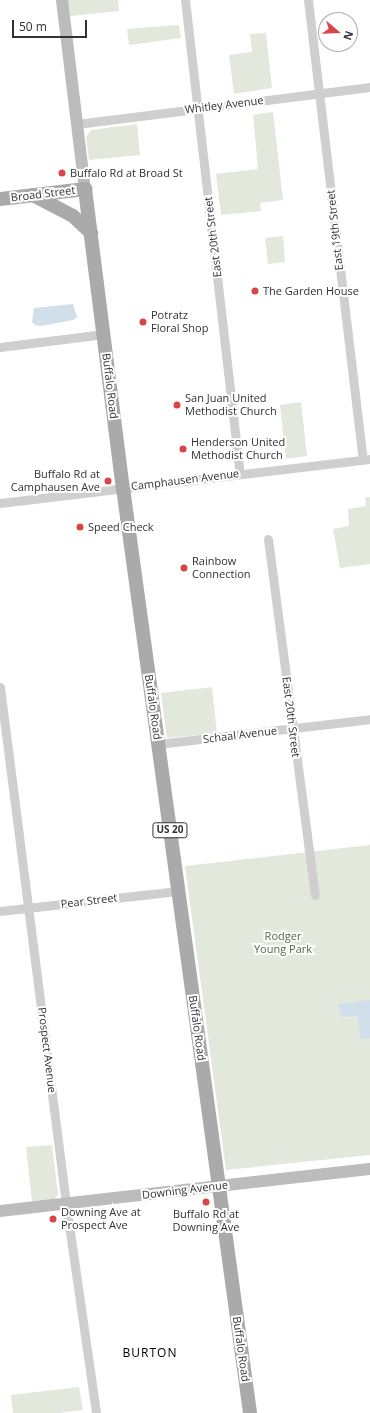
<!DOCTYPE html>
<style>
body{margin:0}
#map{position:relative;width:370px;height:1413px;overflow:hidden;background:#fff;font-family:"Open Sans",sans-serif}
div>[style]{position:absolute}
[style*='--x']{left:calc(var(--x)*1px);top:calc(var(--y)*1px);width:calc(var(--w)*1px);rotate:calc(var(--a)*1deg)}
.green>*{inset:0;background:#e2e8dc}
.water>*{inset:0;background:#d0dfeb}
.street>*{height:9px;margin:-4.5px;padding:0 4.5px;transform-origin:4.5px;border-radius:4.5px;background:#cfcfcf}
.secondary>*{height:12px;margin:-6px;padding:0 6px;transform-origin:6px;border-radius:6px;background:#bcbcbc}
.primary>*{height:14px;margin:-7px;padding:0 7px;transform-origin:7px;border-radius:7px;background:#aaa}
.dots>*{width:11px;height:11px;translate:-50% -50%;box-sizing:border-box;border:2px solid #fff;border-radius:50%}
span{translate:-50% -50%;white-space:nowrap;text-align:center;line-height:1.15;-webkit-text-stroke:4px #fff;paint-order:stroke}
.shield-label span{padding:1px 3px;background:#fff;border:1px solid;border-radius:3px;-webkit-text-stroke-width:0}
.shield-label{font-size:10px;color:#323232;font-weight:700}
.street-label{font-size:11px;color:#323232}
.poi-label{font-size:11px;color:#323232}
.left{translate:0 -50%;text-align:left}
.right{translate:-100% -50%;text-align:right}
.park-label{font-size:11px;color:#536b42}
.neighbourhood-label{font-size:12px;color:#000;letter-spacing:1px}
.north{position:absolute;left:318px;top:12px;width:40px;height:40px;box-sizing:border-box;background:#fff;border:1px solid #adadad;border-radius:50%;rotate:109deg;font-size:11px;font-weight:700;line-height:16px;text-align:center;color:#323232}
.north::after{content:'';display:block;margin:auto;width:14px;height:18px;background:#d84549;clip-path:polygon(50% 0,100% 100%,50% 72%,0 100%)}
.scale{position:absolute;left:12px;top:20px;width:75px;height:18px;box-sizing:border-box;border:2px solid #323232;border-top:0;padding-left:5px;font-size:12px;line-height:14px;white-space:nowrap;color:#323232;-webkit-text-stroke:3px #fff;paint-order:stroke}
</style>
<div id="map">
<div class="green">
<i style="clip-path:polygon(68px 0,118px 0,119px 11px,70px 16px)"></i>
<i style="clip-path:polygon(179px 25px,181px 38px,129px 45px,127px 29px)"></i>
<i style="clip-path:polygon(266px 33px,272px 88px,234px 94px,229px 55px,252px 52px,250px 34px)"></i>
<i style="clip-path:polygon(273px 112px,283px 200px,260px 203px,261px 211px,221px 215px,216px 174px,258px 169px,253px 115px)"></i>
<i style="clip-path:polygon(137px 124px,140px 155px,89px 160px,86px 137px,91px 130px)"></i>
<i style="clip-path:polygon(283px 236px,285px 262px,268px 264px,265px 238px)"></i>
<i style="clip-path:polygon(301px 402px,307px 456px,286px 459px,280px 405px)"></i>
<i style="clip-path:polygon(365px 497px,370px 497px,370px 564px,340px 568px,333px 529px,349px 526px,348px 509px,366px 506px)"></i>
<i style="clip-path:polygon(212px 687px,217px 733px,167px 738px,161px 693px)"></i>
<i style="clip-path:polygon(370px 845px,370px 1155px,226px 1170px,185px 866px)"></i>
<i style="clip-path:polygon(52px 1145px,58px 1194px,55px 1199px,32px 1202px,26px 1147px)"></i>
<i style="clip-path:polygon(79px 1387px,83px 1410px,59px 1413px,13px 1413px,11px 1395px)"></i>
</div>
<div class="water">
<i style="clip-path:polygon(73px 304px,77px 317px,73px 320px,41px 326px,35px 325px,32px 322px,34px 308px)"></i>
<i style="clip-path:polygon(370px 1000px,370px 1038px,360px 1039px,358px 1016px,341px 1017px,339px 1004px)"></i>
</div>
<div class="street">
<i style="--x:185;--y:0;--w:477;--a:83.4"></i>
<i style="--x:308;--y:0;--w:463;--a:83.2"></i>
<i style="--x:77;--y:124;--w:295;--a:-7.2"></i>
<i style="--x:0;--y:347;--w:105;--a:-7.1"></i>
<i style="--x:0;--y:503;--w:373;--a:-6.8"></i>
<i style="--x:268;--y:539;--w:359;--a:82.5"></i>
<i style="--x:0;--y:687;--w:521;--a:82.72"></i>
<i style="--x:66;--y:1204;--w:211;--a:81.8"></i>
<i style="--x:158;--y:744;--w:213;--a:-6.7"></i>
<i style="--x:0;--y:911;--w:179;--a:-6.4"></i>
</div>
<div class="secondary">
<i style="--x:62;--y:0;--w:190;--a:83.1"></i>
<i style="--x:0;--y:1211;--w:372;--a:-6.5"></i>
</div>
<div class="primary">
<i style="--x:33;--y:195;--w:45;--a:27.7"></i>
<i style="--x:73;--y:216;--w:25;--a:43"></i>
<i style="--x:0;--y:199;--w:86;--a:-6.7"></i>
<i style="--x:85;--y:189;--w:301;--a:82.8"></i>
<i style="--x:123;--y:488;--w:934;--a:82.18"></i>
</div>
<div class="dots">
<i style="left:62px;top:173px;background:#d84549"></i>
<i style="left:255px;top:291px;background:#d84549"></i>
<i style="left:143px;top:322px;background:#d84549"></i>
<i style="left:177px;top:405px;background:#d84549"></i>
<i style="left:183px;top:449px;background:#d84549"></i>
<i style="left:108px;top:481px;background:#d84549"></i>
<i style="left:80px;top:527px;background:#d84549"></i>
<i style="left:184px;top:568px;background:#d84549"></i>
<i style="left:206px;top:1202px;background:#d84549"></i>
<i style="left:53px;top:1219px;background:#d84549"></i>
</div>
<div class="shield-label">
<span style="left:170px;top:830px">US 20</span>
</div>
<div class="street-label">
<span style="left:224px;top:105px;rotate:-7deg">Whitley Avenue</span>
<span style="left:43px;top:194px;rotate:-7deg">Broad Street</span>
<span style="left:335px;top:230px;rotate:-96deg">East 19th Street</span>
<span style="left:213px;top:237px;rotate:-97deg">East 20th Street</span>
<span style="left:110px;top:386px;rotate:83deg">Buffalo Road</span>
<span style="left:185px;top:480px;rotate:-7deg">Camphausen Avenue</span>
<span style="left:153px;top:707px;rotate:82deg">Buffalo Road</span>
<span style="left:291px;top:717px;rotate:83deg">East 20th Street</span>
<span style="left:240px;top:735px;rotate:-7deg">Schaal Avenue</span>
<span style="left:89px;top:901px;rotate:-7deg">Pear Street</span>
<span style="left:197px;top:1028px;rotate:82deg">Buffalo Road</span>
<span style="left:47px;top:1050px;rotate:83deg">Prospect Avenue</span>
<span style="left:185px;top:1190px;rotate:-7deg">Downing Avenue</span>
<span style="left:241px;top:1349px;rotate:82deg">Buffalo Road</span>
</div>
<div class="poi-label">
<span class="left" style="left:70px;top:173px">Buffalo Rd at Broad St</span>
<span class="left" style="left:263px;top:291px">The Garden House</span>
<span class="left" style="left:151px;top:322px">Potratz<br>Floral Shop</span>
<span class="left" style="left:185px;top:405px">San Juan United<br>Methodist Church</span>
<span class="left" style="left:191px;top:449px">Henderson United<br>Methodist Church</span>
<span class="right" style="left:100px;top:481px">Buffalo Rd at<br>Camphausen Ave</span>
<span class="left" style="left:88px;top:527px">Speed Check</span>
<span class="left" style="left:192px;top:568px">Rainbow<br>Connection</span>
<span class="left" style="left:61px;top:1219px">Downing Ave at<br>Prospect Ave</span>
<span style="left:206px;top:1221px">Buffalo Rd at<br>Downing Ave</span>
</div>
<div class="park-label">
<span style="left:283px;top:943px">Rodger<br>Young Park</span>
</div>
<div class="neighbourhood-label">
<span style="left:150px;top:1353px">BURTON</span>
</div>
<div class="north">N</div>
<div class="scale">50 m</div>
</div>
